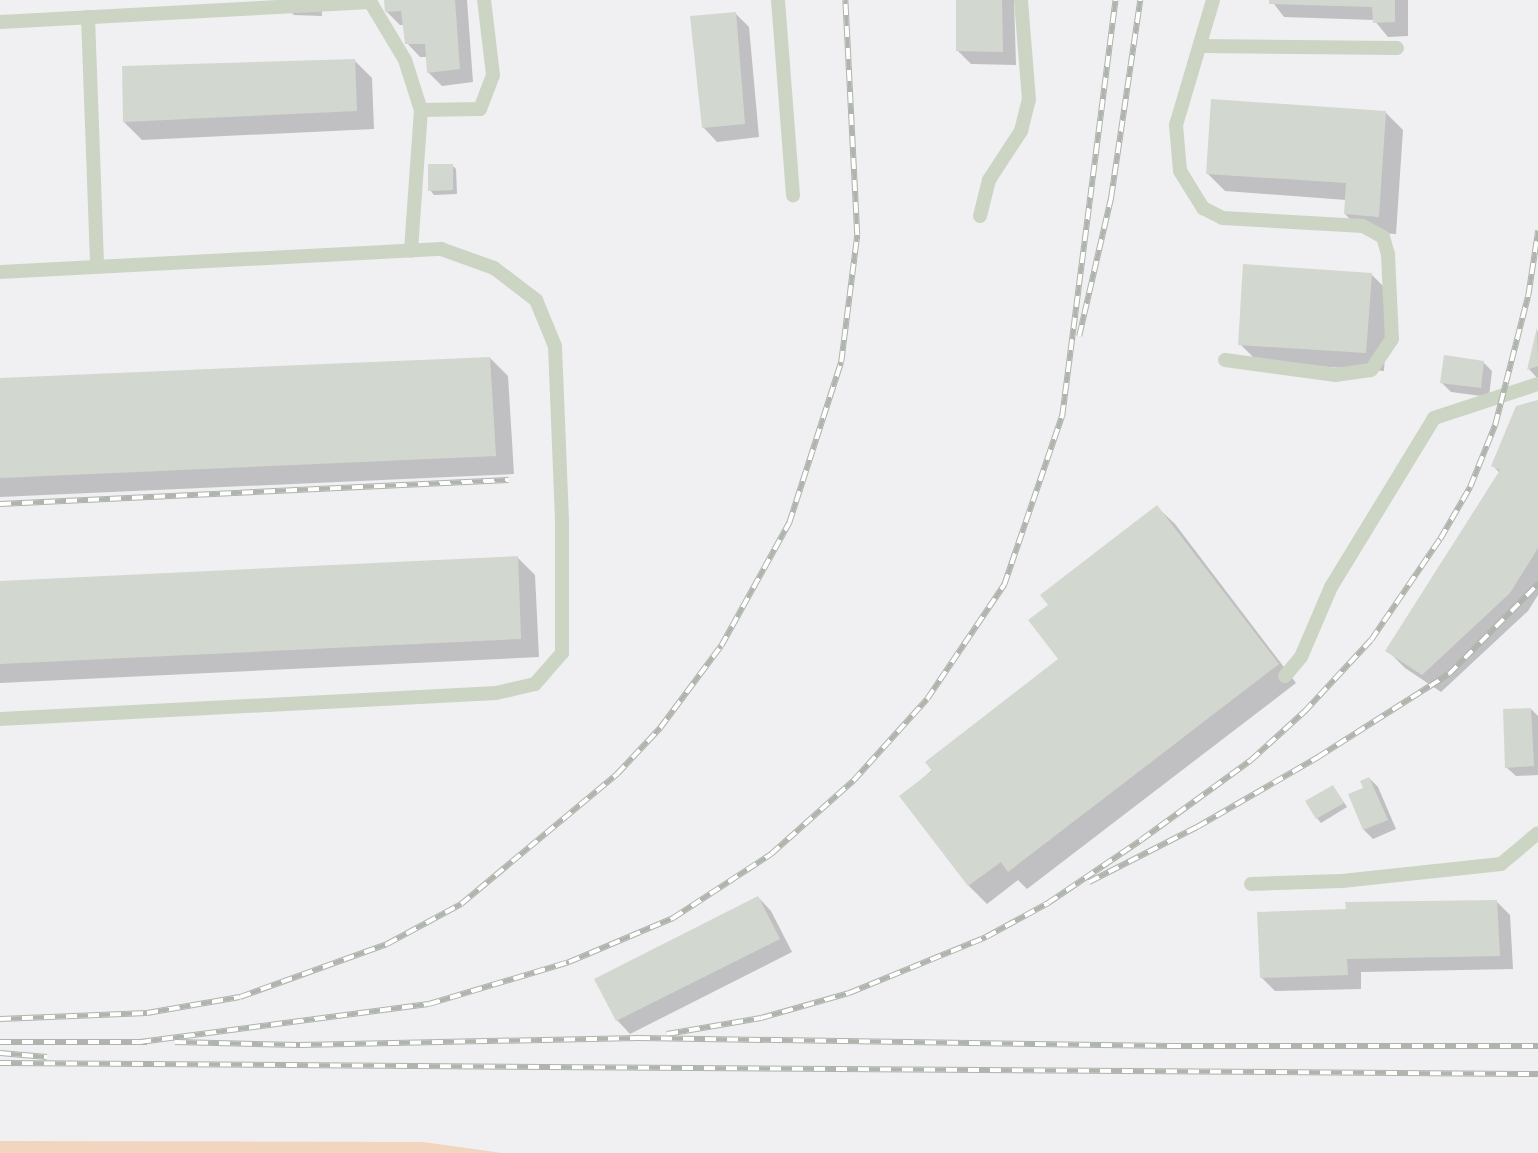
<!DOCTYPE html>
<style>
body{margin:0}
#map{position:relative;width:1538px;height:1153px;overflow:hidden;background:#f0f0f3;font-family:Inter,sans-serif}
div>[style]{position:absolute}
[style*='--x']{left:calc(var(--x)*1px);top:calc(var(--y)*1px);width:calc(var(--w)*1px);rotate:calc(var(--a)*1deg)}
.green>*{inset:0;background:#f1d5be}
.shadow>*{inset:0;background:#0003}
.building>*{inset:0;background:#d2d8cf}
.lane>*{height:14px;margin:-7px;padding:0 7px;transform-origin:7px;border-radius:7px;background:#ccd5c4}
.rail>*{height:5.5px;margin-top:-2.75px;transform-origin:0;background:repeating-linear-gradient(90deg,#fff 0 11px,#afb5ac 0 22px);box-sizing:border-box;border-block:1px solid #afb5ac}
span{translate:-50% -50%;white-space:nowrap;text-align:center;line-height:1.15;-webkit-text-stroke:4px #fff;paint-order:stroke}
</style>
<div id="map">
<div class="green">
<i style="clip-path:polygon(0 1141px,423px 1142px,502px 1153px,0 1153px)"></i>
</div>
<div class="shadow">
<i style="clip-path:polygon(278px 0,321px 0,322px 16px,294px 15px)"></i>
<i style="clip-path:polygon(385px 0,467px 0,473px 82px,442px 86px,428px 72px,427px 57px,420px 57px,407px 43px,404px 25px,400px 25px,386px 11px)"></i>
<i style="clip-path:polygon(958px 0,1014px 0,1016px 65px,971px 64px,957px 50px)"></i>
<i style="clip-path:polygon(1271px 0,1408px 0,1408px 36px,1388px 37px,1374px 20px,1284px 17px)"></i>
<i style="clip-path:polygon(736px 14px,749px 27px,759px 137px,717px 142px,704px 128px)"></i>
<i style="clip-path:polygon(354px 60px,372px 78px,374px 129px,142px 140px,124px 122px)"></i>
<i style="clip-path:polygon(1385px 112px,1403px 130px,1396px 234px,1363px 232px,1345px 214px,1346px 200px,1225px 191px,1207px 173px)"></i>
<i style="clip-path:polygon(452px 165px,456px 169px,457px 194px,434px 195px,430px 190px)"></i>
<i style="clip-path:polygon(1371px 274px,1389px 292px,1384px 371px,1258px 362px,1240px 344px)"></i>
<i style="clip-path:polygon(1538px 329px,1538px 379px,1529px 369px)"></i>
<i style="clip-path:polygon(490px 358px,508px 376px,514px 474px,0 497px,0 379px)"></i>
<i style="clip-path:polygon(1483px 362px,1492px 371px,1489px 397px,1451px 392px,1442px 383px)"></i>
<i style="clip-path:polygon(1538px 401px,1538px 595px,1528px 611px,1441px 692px,1405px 668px,1387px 650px,1500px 473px,1492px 465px)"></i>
<i style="clip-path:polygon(1157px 507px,1175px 524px,1296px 683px,1027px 889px,1018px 880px,987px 904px,969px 886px,901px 797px,1060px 659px,1050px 605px)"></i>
<i style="clip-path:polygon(517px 557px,535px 575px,539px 657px,0 683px,0 583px)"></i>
<i style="clip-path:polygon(1531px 709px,1538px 716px,1538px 775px,1516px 776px,1506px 767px)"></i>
<i style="clip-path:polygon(1369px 778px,1378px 787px,1396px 829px,1373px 839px,1364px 830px,1364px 789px)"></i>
<i style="clip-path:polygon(1333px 786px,1347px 807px,1321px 823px,1317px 818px)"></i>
<i style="clip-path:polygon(758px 897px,771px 911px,792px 952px,630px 1034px,617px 1020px)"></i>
<i style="clip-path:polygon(1496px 901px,1510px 915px,1513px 969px,1361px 972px,1361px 989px,1275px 991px,1261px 977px,1347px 910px)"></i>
</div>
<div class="building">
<i style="clip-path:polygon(384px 0,455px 0,460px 69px,427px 73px,425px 44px,405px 44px,401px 11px,385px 12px)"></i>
<i style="clip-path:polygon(956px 0,1002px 0,1003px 52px,956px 51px)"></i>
<i style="clip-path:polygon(1269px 0,1395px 0,1395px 22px,1373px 23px,1372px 7px,1269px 4px)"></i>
<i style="clip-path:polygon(736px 12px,745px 124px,702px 128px,690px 16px)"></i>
<i style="clip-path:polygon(355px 59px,357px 111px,123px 122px,122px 66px)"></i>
<i style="clip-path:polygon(1211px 99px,1386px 111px,1379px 217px,1344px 214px,1346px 183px,1206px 174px)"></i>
<i style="clip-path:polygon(428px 164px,453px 164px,453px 190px,428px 191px)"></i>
<i style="clip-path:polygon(1243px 264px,1372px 273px,1366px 353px,1238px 345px)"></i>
<i style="clip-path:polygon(1537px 327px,1538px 366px,1527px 370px)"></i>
<i style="clip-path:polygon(1444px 355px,1484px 361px,1481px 388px,1440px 383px)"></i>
<i style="clip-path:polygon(490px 357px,496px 456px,0 478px,0 378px)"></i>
<i style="clip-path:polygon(1538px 400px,1538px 548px,1510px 593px,1422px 675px,1385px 651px,1500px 470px,1491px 466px,1516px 406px)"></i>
<i style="clip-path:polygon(1157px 505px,1279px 664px,1008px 872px,1001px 862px,968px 886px,899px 796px,932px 771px,925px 762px,1058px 659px,1028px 620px,1048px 605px,1040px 595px)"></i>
<i style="clip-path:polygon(518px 556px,521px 639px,0 664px,0 581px)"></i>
<i style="clip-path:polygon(1531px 708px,1534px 766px,1505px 768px,1503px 709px)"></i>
<i style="clip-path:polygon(1369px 777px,1388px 820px,1363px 830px,1348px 794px,1363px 788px,1360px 781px)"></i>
<i style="clip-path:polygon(1333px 785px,1344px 803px,1316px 819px,1305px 801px)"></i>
<i style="clip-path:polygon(758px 896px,780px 939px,616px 1021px,594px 979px)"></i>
<i style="clip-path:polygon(1497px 900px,1500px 956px,1347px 959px,1348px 975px,1260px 978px,1257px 912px,1346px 909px,1345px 902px)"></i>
</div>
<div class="lane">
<i style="--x:369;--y:0;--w:70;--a:59"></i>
<i style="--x:405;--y:60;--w:52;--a:72.3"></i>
<i style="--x:421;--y:110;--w:141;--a:94.1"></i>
<i style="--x:778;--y:0;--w:196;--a:85.6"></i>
<i style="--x:1213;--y:0;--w:130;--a:106.5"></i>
<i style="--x:1176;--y:125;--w:46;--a:85"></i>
<i style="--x:1180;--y:171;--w:44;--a:58.1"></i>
<i style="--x:1203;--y:208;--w:22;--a:27"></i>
<i style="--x:1223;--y:218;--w:140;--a:3.3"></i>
<i style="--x:1363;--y:226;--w:23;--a:29"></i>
<i style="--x:1383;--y:237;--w:19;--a:74"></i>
<i style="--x:1388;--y:255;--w:84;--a:87.3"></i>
<i style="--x:1392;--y:339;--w:37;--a:124"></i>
<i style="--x:1371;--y:370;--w:35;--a:172"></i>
<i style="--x:1336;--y:375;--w:112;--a:-172.3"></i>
<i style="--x:88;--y:17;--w:249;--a:87.9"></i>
<i style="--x:0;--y:22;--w:371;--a:-3.1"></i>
<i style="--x:1200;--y:46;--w:197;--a:0.6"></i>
<i style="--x:421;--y:110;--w:59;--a:-1"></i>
<i style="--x:480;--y:109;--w:36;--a:-69"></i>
<i style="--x:493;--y:75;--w:76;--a:-96.8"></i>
<i style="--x:980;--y:216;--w:37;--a:-76"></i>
<i style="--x:989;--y:180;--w:59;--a:-56.9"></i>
<i style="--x:1021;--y:131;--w:32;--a:-76"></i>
<i style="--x:1029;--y:100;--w:100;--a:-94.6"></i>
<i style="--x:0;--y:272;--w:442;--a:-3"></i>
<i style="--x:441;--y:249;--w:56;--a:19.7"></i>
<i style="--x:494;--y:268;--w:53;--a:37.3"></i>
<i style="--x:536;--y:300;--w:50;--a:67.6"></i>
<i style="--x:555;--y:346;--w:177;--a:87.7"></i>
<i style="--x:562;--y:523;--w:130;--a:90"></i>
<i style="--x:562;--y:653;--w:41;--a:131.1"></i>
<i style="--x:535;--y:684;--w:40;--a:167"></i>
<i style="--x:496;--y:693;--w:497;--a:177"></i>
<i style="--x:1285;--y:676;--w:25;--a:-50"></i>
<i style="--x:1301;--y:657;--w:76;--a:-66.8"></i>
<i style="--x:1331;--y:587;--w:198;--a:-58.6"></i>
<i style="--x:1434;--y:418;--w:109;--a:-18.1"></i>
<i style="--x:1251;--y:884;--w:91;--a:-1.9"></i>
<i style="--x:1342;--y:881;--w:160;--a:-6.1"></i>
<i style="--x:1501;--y:864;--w:48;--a:-40"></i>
</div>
<div class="rail">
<i style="--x:1079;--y:336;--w:143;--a:-77"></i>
<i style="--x:1111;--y:197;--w:199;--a:-81.6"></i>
<i style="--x:0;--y:504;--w:509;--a:-2.7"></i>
<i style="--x:1089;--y:882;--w:121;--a:-27"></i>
<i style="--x:1197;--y:827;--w:140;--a:-30"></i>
<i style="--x:1318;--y:757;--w:155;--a:-32.4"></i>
<i style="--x:1449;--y:674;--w:127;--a:-45.3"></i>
<i style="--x:0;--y:1019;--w:147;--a:-2.3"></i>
<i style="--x:147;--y:1013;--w:94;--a:-9.8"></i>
<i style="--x:240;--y:997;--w:156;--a:-19.8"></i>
<i style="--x:387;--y:944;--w:84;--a:-28.4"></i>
<i style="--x:461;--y:904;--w:203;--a:-39.8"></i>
<i style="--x:617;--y:774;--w:63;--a:-46.9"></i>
<i style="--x:660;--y:728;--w:102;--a:-53.4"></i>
<i style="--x:721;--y:646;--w:141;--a:-61.1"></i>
<i style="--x:789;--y:523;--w:169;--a:-72.1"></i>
<i style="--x:841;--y:362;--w:128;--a:-82.8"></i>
<i style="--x:857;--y:235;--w:235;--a:-92.9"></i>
<i style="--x:667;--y:1034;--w:95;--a:-9.7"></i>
<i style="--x:761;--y:1018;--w:91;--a:-15.9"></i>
<i style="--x:849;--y:993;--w:148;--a:-22.2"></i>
<i style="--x:986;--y:937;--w:71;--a:-28.7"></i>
<i style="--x:1048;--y:903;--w:112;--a:-34.1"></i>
<i style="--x:1141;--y:840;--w:136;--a:-36"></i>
<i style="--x:1251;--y:760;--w:72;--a:-42.2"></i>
<i style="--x:1304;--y:712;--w:98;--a:-47.1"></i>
<i style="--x:1371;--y:640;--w:122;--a:-55.7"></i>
<i style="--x:1440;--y:539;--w:60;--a:-60"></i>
<i style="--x:1470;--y:487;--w:67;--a:-68"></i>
<i style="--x:1495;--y:425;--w:133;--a:-75.7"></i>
<i style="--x:1528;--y:296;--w:66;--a:-81.3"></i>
<i style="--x:0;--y:1042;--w:147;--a:0"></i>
<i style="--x:140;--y:1042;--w:291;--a:-7.5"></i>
<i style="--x:429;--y:1004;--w:146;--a:-16.7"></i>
<i style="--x:569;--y:962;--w:113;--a:-22.9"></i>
<i style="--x:673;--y:918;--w:117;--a:-33.1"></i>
<i style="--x:771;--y:854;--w:110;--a:-41.7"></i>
<i style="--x:853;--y:781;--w:110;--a:-47.9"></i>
<i style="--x:927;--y:699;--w:138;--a:-56"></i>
<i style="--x:1004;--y:585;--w:179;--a:-71.1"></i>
<i style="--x:1062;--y:416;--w:419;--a:-82.7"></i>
<i style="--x:175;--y:1042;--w:125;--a:1.4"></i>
<i style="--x:300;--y:1045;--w:339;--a:-1.2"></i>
<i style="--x:639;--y:1038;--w:531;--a:0.86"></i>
<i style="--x:1170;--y:1046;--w:368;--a:0"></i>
<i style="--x:0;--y:1053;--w:47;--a:4.9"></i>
<i style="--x:0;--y:1063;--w:1538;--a:0.41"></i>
</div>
</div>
